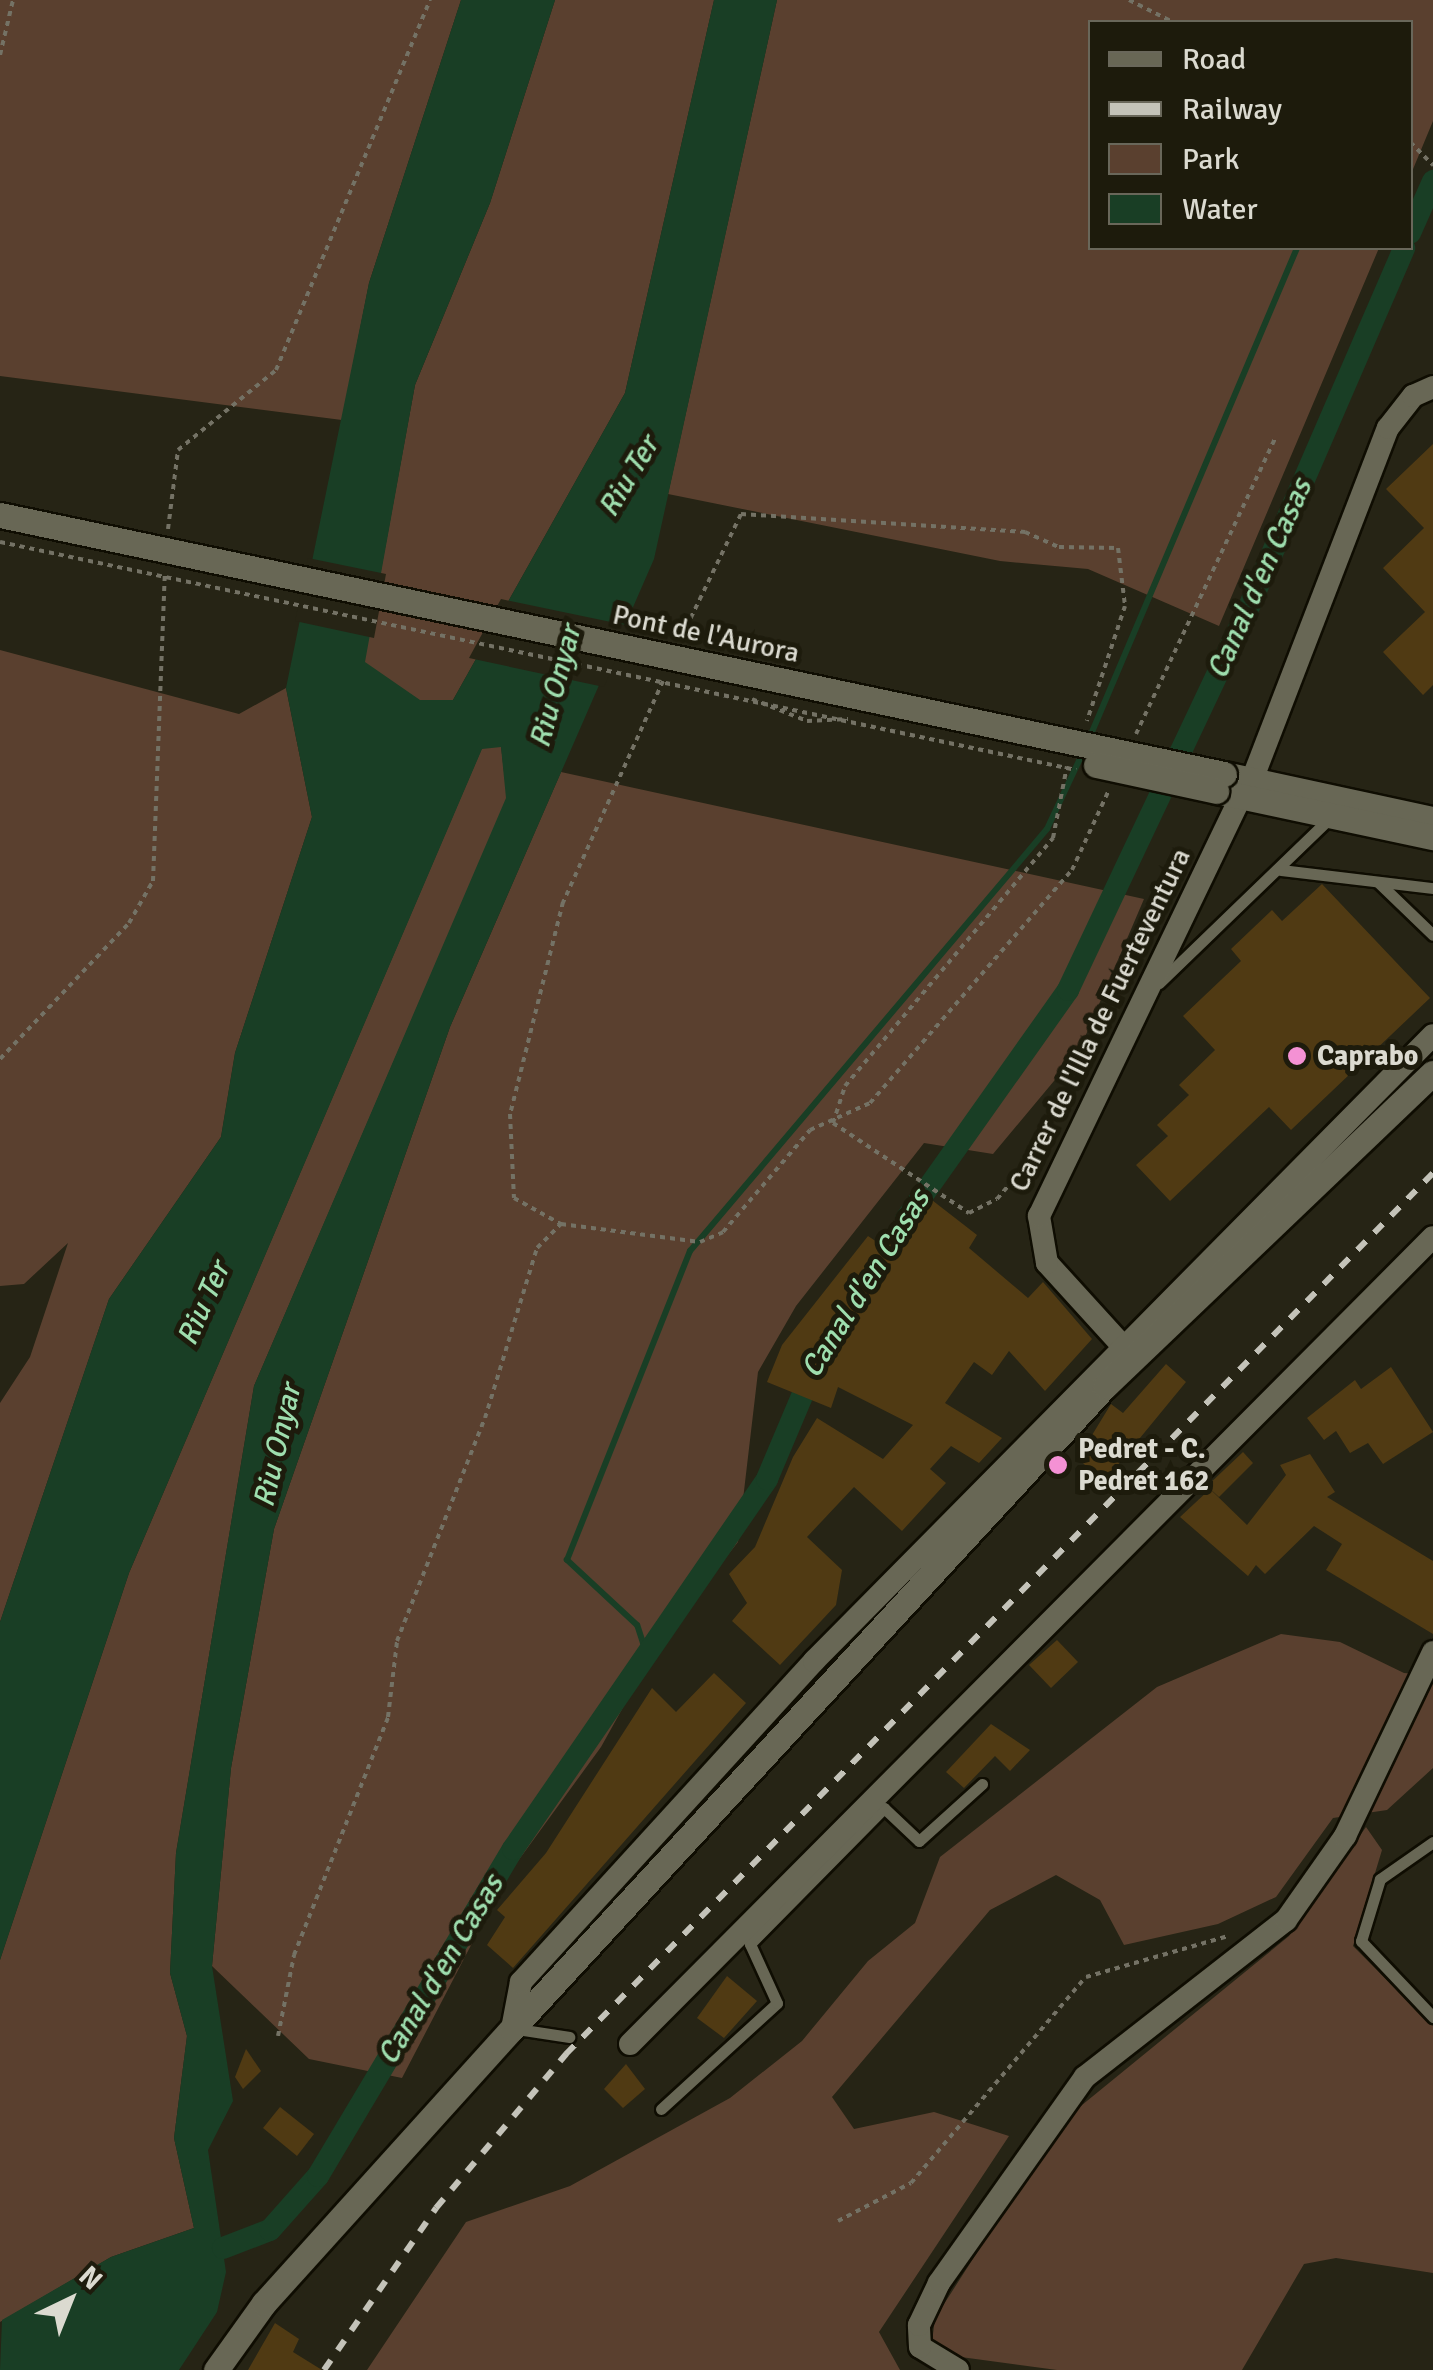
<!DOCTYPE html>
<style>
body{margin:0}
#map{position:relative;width:1433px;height:2370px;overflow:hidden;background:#262415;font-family:Signika,sans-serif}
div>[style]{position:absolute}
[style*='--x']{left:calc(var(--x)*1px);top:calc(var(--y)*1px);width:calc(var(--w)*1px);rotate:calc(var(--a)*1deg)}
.green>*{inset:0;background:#5a402f}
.water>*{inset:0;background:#193e25}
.pier>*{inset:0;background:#262415}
.stream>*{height:6px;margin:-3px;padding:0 3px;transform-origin:3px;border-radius:3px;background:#193e25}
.canal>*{height:22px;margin:-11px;padding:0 11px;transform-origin:11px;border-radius:11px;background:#193e25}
.building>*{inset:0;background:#503a13}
.path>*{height:4px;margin-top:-2px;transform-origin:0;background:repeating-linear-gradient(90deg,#747265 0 5px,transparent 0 10px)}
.roads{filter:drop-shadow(2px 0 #0f0d02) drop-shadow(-2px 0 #0f0d02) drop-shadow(0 2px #0f0d02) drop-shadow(0 -2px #0f0d02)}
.service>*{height:11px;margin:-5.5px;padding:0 5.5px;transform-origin:5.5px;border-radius:5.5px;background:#686755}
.minor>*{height:22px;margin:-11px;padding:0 11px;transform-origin:11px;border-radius:11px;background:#686755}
.tertiary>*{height:25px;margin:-12.5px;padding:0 12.5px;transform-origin:12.5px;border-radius:12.5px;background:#686755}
.secondary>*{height:25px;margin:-12.5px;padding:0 12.5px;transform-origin:12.5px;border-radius:12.5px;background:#686755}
.rail>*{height:6px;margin-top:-3px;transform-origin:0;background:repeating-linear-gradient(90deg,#c4c3b9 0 12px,transparent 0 24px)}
.path-bridge>*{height:4px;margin-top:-2px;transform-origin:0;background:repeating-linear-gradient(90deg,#747265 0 5px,transparent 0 10px)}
.bridges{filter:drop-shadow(2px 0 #0f0d02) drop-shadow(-2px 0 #0f0d02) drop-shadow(0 2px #0f0d02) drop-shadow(0 -2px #0f0d02)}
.secondary-bridge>*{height:25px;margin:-12.5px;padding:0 12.5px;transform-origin:12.5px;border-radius:12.5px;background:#686755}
.dots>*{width:28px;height:28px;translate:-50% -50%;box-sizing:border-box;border:5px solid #1d1b0c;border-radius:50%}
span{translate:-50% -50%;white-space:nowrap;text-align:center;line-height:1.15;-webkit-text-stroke:10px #1d1b0c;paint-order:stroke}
.street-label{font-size:28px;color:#dbdad0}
.poi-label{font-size:28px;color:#dbdad0;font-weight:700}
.left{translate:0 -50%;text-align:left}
.water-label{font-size:30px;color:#9edeae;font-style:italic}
.legend{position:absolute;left:1088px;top:20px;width:325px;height:230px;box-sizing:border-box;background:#1d1b0c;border:2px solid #69675a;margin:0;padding:12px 18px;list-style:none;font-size:30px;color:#dbdad0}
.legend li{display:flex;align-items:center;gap:20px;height:50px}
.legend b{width:50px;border:2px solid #69675a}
.north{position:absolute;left:20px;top:2250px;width:100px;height:100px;-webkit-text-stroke:8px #1d1b0c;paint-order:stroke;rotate:43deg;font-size:28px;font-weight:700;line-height:40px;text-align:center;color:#dbdad0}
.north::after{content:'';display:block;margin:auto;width:35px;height:45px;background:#dbdad0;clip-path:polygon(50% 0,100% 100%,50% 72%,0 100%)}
</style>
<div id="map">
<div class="green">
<i style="clip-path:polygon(0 0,461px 0,369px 283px,342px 420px,0 376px)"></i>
<i style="clip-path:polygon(555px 0,714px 0,625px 393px,453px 700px,419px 700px,364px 663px,415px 385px,490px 203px)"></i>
<i style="clip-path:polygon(777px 0,1433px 0,1433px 121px,1411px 174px,1410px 22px,1090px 22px,1090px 248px,1379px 248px,1219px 626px,1088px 569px,1000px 561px,668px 494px)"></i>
<i style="clip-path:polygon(0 650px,239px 714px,286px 688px,312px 817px,235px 1053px,221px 1137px,109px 1299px,0 1622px,0 1403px,30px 1357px,68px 1243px,24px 1284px,0 1286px)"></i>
<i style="clip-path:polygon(501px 746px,507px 798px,254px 1386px,176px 1853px,170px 1973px,187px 2036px,174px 2138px,194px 2228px,111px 2257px,0 2322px,0 1960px,129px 1573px,482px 748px)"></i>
<i style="clip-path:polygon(561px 772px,1144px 899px,1079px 1051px,993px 1154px,924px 1143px,796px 1306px,758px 1372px,738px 1542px,660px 1641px,601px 1747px,507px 1876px,402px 2078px,309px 2059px,212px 1966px,231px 1768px,274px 1529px,450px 1027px)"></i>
<i style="clip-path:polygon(1281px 1634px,1340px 1642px,1404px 1673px,1433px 1675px,1433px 1768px,1387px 1810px,1333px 1818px,1276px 1897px,1218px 1924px,1124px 1945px,1100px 1900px,1056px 1875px,990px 1910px,832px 2097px,854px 2129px,934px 2112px,1009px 2136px,879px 2332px,900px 2370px,367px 2370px,466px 2222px,570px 2186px,730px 2098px,802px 2041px,868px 1961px,915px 1923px,940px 1857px,1157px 1687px)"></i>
<i style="clip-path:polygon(1366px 1827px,1382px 1850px,1353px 1946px,1433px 2026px,1433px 2273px,1336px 2258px,1304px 2264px,1242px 2370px,1057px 2370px,946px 2355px,932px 2342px,935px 2318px,1060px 2123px,1289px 1936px)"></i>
</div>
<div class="water">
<i style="clip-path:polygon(461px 0,555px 0,490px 203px,415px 385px,365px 662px,420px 700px,453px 700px,625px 393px,714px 0,777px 0,654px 559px,450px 1027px,274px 1529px,231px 1768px,212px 1966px,233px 2101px,208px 2150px,226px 2272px,217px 2312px,179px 2370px,0 2370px,2px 2320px,111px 2257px,194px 2228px,174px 2138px,187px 2036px,170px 1973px,176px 1853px,254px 1386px,506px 798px,501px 747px,482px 749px,129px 1573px,0 1960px,0 1622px,109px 1299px,221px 1137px,235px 1053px,312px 817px,286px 688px,369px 283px)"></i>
</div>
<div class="pier">
<i style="clip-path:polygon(308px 558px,386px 574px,374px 638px,295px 621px)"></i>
<i style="clip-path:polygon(501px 599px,630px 626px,604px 687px,469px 658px)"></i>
</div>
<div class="stream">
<i style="--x:1089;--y:739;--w:533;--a:-67.04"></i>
<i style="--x:645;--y:1649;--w:25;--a:-108"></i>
<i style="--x:637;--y:1625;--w:96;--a:-137.1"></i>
<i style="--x:567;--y:1560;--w:333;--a:-68.3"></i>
<i style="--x:690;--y:1251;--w:553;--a:-49.77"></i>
<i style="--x:1047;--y:829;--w:87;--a:-64.9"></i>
</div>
<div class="canal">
<i style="--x:1410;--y:233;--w:57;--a:-66.1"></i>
<i style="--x:906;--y:1219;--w:281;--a:-54.7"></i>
<i style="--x:1068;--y:990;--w:414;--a:-64.7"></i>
<i style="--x:1245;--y:616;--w:401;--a:-66.6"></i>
<i style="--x:223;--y:2248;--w:50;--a:-21"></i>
<i style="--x:270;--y:2230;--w:72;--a:-48.4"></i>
<i style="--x:318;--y:2176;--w:381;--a:-59.2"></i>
<i style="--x:513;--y:1849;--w:449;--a:-55.5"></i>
<i style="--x:767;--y:1479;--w:118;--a:-67.1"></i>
</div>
<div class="building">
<i style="clip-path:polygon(1433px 444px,1433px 685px,1423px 695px,1383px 652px,1425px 612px,1383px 568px,1424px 528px,1386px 489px)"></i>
<i style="clip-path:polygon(1322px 884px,1430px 998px,1291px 1130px,1269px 1107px,1170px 1201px,1136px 1165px,1168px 1136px,1157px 1125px,1189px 1095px,1179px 1085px,1215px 1050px,1183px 1016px,1241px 961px,1231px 949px,1272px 910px,1282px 921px)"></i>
<i style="clip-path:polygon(919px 1190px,977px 1235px,969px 1248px,1028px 1298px,1043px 1282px,1092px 1339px,1045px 1391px,1009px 1351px,992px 1375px,974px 1362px,945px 1403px,1002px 1438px,979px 1463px,951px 1446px,930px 1469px,946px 1483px,902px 1531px,854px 1487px,807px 1537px,842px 1570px,836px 1605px,780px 1665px,732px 1621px,747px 1603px,729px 1574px,755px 1547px,793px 1457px,817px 1418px,883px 1459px,913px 1425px,838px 1387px,831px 1408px,767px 1382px,782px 1345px,868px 1236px,883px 1246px)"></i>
<i style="clip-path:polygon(1166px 1364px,1186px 1382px,1103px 1483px,1078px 1458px,1111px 1404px,1123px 1413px)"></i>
<i style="clip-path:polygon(1391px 1367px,1433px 1432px,1383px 1464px,1368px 1443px,1350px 1453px,1336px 1431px,1324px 1440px,1307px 1418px,1355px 1380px,1361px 1389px)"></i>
<i style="clip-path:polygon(1243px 1452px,1253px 1463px,1219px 1497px,1207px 1486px)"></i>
<i style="clip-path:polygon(1310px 1454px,1335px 1492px,1327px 1497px,1433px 1561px,1433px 1634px,1326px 1570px,1342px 1544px,1314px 1526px,1265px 1574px,1256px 1565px,1248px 1576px,1180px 1517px,1210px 1489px,1247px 1525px,1286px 1475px,1280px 1465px)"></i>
<i style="clip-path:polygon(1057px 1640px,1078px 1662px,1051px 1688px,1029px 1665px)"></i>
<i style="clip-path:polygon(714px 1673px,746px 1703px,513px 1968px,487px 1945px,505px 1917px,497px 1910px,546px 1853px,652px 1688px,676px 1712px)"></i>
<i style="clip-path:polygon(991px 1724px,1030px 1750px,1010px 1771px,995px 1756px,964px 1788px,946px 1772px)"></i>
<i style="clip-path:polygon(727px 1976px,757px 2001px,724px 2038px,697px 2018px)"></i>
<i style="clip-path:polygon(246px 2049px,261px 2071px,243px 2089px,235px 2077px)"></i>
<i style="clip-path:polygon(626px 2064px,645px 2089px,623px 2108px,604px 2089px)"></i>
<i style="clip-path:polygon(280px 2107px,314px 2134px,297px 2156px,263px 2128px)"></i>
<i style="clip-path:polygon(275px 2323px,299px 2339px,293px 2352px,322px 2370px,248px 2370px)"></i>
</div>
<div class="path">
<i style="--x:1129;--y:0;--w:49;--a:26.6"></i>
<i style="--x:0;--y:55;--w:57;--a:-76.7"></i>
<i style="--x:1410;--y:142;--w:33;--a:45"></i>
<i style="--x:168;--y:529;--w:80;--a:-82.8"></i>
<i style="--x:178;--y:450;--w:127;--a:-39.2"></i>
<i style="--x:276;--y:370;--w:401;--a:-67.4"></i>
<i style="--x:682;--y:636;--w:136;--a:-64.2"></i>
<i style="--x:741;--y:514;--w:285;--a:3.6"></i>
<i style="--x:1025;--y:532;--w:37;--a:24"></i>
<i style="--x:1059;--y:547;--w:59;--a:1"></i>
<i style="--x:1118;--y:548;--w:58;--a:83.1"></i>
<i style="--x:1125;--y:606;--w:121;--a:108.3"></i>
<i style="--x:663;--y:681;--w:243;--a:114.3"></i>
<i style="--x:563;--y:902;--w:219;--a:104"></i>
<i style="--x:510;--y:1114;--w:84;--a:87.3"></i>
<i style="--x:514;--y:1198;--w:54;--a:29"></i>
<i style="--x:561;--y:1224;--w:140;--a:7.4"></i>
<i style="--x:700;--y:1242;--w:25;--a:-23"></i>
<i style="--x:723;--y:1232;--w:134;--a:-49.5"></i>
<i style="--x:810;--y:1130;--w:66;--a:-24.2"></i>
<i style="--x:870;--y:1103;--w:308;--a:-49.1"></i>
<i style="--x:1072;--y:870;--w:86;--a:-65.2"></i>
<i style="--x:752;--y:699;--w:59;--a:21.8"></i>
<i style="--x:807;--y:721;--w:41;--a:-2.8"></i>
<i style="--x:1136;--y:734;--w:328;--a:-64.8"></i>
<i style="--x:0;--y:1059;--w:187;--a:-46.5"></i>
<i style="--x:129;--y:923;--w:48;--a:-60.3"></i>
<i style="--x:153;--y:881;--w:308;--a:-87.8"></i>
<i style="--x:833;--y:1123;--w:39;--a:-72"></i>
<i style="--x:845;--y:1086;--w:324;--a:-50"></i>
<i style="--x:1053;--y:838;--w:73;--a:-79"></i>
<i style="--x:833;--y:1123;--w:163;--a:33.5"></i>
<i style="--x:969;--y:1213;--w:31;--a:-27"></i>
<i style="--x:997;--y:1199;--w:99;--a:-49.5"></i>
<i style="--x:278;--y:2036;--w:83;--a:-78.8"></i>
<i style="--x:294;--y:1955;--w:256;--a:-68.4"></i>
<i style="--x:388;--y:1717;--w:77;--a:-83.2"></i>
<i style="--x:397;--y:1641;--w:240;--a:-68.5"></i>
<i style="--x:485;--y:1418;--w:178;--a:-73"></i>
<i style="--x:537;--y:1248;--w:34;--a:-45"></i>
<i style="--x:838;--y:2221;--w:82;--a:-27.5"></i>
<i style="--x:911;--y:2183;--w:270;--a:-49.7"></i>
<i style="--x:1086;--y:1977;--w:148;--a:-16.1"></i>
</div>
<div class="roads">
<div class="service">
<i style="--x:1281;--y:870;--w:153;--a:6.8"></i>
<i style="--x:1378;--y:882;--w:76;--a:43.9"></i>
<i style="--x:1159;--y:983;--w:240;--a:-44"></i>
<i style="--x:1433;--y:1842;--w:65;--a:145.1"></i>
<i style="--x:1380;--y:1879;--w:65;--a:107"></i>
<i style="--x:1361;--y:1941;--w:105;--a:46.5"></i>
<i style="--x:517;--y:2029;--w:53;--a:8.7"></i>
<i style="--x:661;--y:2109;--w:157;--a:-42.4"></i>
<i style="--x:777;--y:2003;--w:65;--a:-114.6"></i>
<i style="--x:750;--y:1944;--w:191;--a:-45.4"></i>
<i style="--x:884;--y:1808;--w:48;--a:43.3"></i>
<i style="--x:919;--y:1841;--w:85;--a:-42.1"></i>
</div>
<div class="minor">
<i style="--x:1252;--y:780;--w:377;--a:-68.9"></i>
<i style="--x:1388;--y:428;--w:41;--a:-52"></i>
<i style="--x:1413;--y:396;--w:22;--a:-24"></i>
<i style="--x:1129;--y:1353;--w:122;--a:-132.3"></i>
<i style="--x:1047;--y:1263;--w:48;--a:-99.7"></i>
<i style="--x:1039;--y:1216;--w:466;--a:-64.3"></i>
<i style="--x:512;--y:2029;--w:48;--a:-79.2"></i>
<i style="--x:521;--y:1982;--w:435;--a:-47.6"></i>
<i style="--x:814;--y:1661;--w:880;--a:-45.32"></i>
<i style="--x:630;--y:2044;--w:1138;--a:-45.14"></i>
<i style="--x:958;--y:2370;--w:44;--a:-148.8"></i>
<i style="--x:920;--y:2347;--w:22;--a:-93"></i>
<i style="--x:919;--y:2325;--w:47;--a:-64.5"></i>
<i style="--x:939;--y:2283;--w:252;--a:-54.7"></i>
<i style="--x:1085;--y:2077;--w:255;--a:-38"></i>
<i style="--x:1286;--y:1920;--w:103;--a:-54.9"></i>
<i style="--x:1345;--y:1836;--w:204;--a:-64.4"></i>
</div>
<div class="tertiary">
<i style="--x:216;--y:2370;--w:82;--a:-54.4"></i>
<i style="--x:264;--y:2303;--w:370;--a:-47.9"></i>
<i style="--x:512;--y:2029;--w:875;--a:-47.32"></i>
<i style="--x:1105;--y:1386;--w:453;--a:-43.7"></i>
</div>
<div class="secondary">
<i style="--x:1224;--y:774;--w:214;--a:12.2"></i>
<i style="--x:1216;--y:791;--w:222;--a:12"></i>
</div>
</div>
<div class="rail">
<i style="--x:324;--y:2370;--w:197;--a:-55.3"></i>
<i style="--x:436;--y:2208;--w:202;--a:-49.8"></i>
<i style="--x:566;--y:2054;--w:1236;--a:-45.46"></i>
</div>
<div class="path-bridge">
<i style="--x:0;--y:542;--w:1100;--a:11.96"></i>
</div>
<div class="bridges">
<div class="secondary-bridge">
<i style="--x:0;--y:515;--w:1251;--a:11.95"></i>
<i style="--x:1096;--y:765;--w:123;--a:12.2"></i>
</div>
</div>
<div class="dots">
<i style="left:1297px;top:1056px;background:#f491d4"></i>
<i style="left:1058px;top:1465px;background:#f491d4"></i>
</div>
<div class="street-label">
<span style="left:706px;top:634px;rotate:12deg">Pont de l'Aurora</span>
<span style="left:1100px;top:1020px;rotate:-64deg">Carrer de l'Illa de Fuerteventura</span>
</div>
<div class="poi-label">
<span class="left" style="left:1317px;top:1056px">Caprabo</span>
<span class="left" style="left:1078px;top:1465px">Pedret - C.<br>Pedret 162</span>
</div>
<div class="water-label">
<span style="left:629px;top:477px;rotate:-59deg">Riu Ter</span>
<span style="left:1260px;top:579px;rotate:-66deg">Canal d'en Casas</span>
<span style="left:556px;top:687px;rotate:-75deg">Riu Onyar</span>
<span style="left:866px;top:1284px;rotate:-58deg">Canal d'en Casas</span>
<span style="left:204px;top:1304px;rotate:-66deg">Riu Ter</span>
<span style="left:278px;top:1446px;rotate:-77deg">Riu Onyar</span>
<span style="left:441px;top:1970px;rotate:-59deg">Canal d'en Casas</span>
</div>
<ul class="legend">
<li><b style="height:12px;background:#686755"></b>Road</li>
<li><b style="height:12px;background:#c4c3b9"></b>Railway</li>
<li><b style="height:28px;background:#5a402f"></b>Park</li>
<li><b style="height:28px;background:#193e25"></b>Water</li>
</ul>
<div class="north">N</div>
</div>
